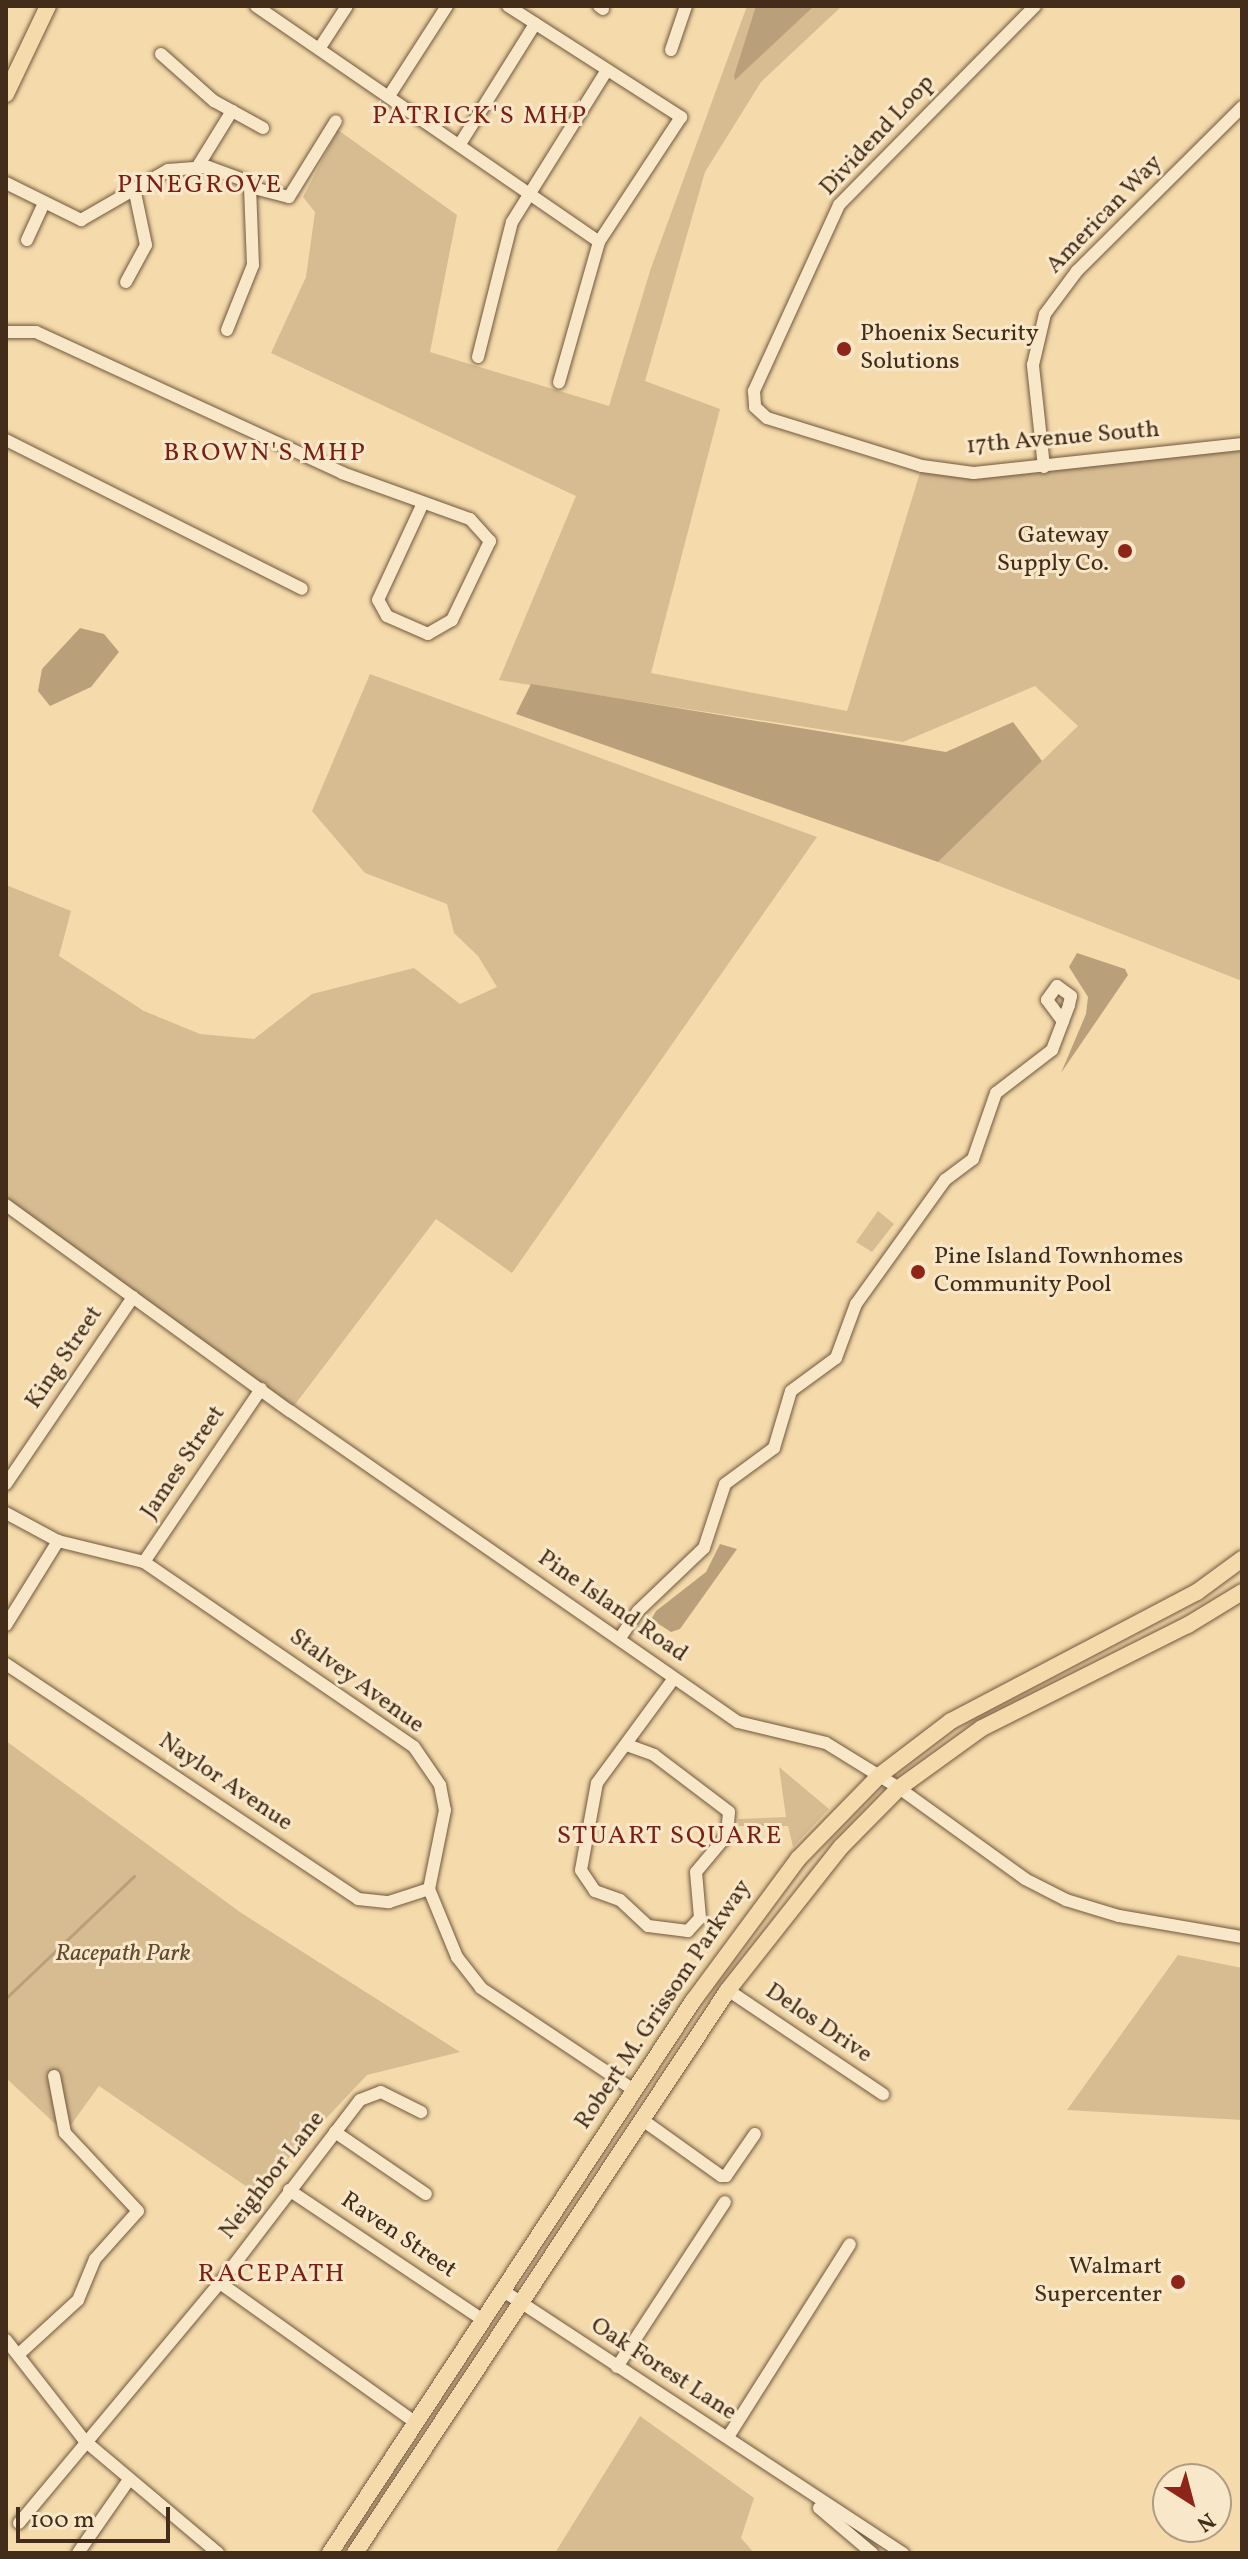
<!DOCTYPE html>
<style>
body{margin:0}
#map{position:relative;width:1248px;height:2559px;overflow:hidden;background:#f5daab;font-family:Vollkorn,serif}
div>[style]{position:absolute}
.green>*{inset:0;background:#d7bc92}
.water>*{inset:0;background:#b99f7a}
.stream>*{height:3px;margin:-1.5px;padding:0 1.5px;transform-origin:1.5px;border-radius:1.5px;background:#b99f7a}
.roads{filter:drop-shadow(0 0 2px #70583e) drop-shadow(0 0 2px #70583e)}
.minor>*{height:12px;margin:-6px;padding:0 6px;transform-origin:6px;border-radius:6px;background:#f8e7c8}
.major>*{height:16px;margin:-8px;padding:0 8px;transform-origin:8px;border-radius:8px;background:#f5daab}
.dots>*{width:22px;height:22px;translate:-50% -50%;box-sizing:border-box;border:4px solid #f8e7c8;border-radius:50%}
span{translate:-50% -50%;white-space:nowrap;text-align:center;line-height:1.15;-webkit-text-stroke:6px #f8e7c8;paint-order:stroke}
.street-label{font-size:24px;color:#442c1a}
.poi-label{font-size:24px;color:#442c1a}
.left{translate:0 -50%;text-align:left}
.right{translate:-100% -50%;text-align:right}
.park-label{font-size:24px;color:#614932;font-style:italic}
.neighbourhood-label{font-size:26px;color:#7a1f14;letter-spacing:2px}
.frame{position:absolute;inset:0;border:8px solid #442c1a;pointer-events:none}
.north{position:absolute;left:1152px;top:2463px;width:80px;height:80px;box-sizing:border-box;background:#f8e7c8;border:2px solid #b09c82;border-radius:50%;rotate:144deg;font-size:22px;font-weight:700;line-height:32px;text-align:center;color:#442c1a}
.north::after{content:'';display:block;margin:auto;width:28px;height:36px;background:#8f2418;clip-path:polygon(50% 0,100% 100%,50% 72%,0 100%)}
.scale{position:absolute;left:16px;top:2507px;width:154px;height:36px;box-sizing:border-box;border:4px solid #442c1a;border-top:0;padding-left:10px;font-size:24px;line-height:28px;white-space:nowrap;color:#442c1a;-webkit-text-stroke:6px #f8e7c8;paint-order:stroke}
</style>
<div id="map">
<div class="green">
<div style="clip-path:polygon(747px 6px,842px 6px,761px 82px,705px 172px,645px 381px,720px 409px,651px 673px,847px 711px,922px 466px,974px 473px,1242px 444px,1242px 981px,938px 862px,1078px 726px,1035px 686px,903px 742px,499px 680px,576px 496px,271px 353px,306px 277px,315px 212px,303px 197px,338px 130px,457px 215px,430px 352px,609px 406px,651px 268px)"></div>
<div style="clip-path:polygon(370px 674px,817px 837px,512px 1273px,436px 1219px,290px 1411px,6px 1205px,6px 885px,71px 911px,59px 956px,144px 1011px,200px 1034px,254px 1039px,312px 994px,414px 968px,460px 1004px,497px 987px,478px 956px,454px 933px,447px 904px,365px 873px,312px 811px)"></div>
<div style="clip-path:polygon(878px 1211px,894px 1224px,872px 1252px,856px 1242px)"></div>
<div style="clip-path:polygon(6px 1741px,240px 1912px,460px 2052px,367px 2075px,256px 2193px,99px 2086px,65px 2133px,6px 2078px)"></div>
<div style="clip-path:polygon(779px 1767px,829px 1809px,793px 1847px,788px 1826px,739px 1826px,738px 1819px,786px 1817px)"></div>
<div style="clip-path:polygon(1178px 1955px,1242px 1968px,1242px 2120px,1067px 2110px)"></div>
<div style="clip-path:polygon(640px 2416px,754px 2498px,741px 2538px,754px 2553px,555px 2553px)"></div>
</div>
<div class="water">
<div style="clip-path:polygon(756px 6px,814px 6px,735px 80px,734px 76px)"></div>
<div style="clip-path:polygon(80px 628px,104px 634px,119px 652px,91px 687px,50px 706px,38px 691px,42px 669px)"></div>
<div style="clip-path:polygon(531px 684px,946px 752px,1013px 722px,1042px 761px,938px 862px,516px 714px)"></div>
<div style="clip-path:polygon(1077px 953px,1125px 969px,1128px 975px,1061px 1073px,1086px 1014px,1088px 997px,1069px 967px)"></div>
<div style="clip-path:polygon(720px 1544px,737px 1549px,680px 1629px,671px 1632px,657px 1623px,652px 1618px,656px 1611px,706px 1572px)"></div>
</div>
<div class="stream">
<div style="left:6px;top:1998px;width:177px;rotate:-43.6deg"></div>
</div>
<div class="roads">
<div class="minor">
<div style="left:256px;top:6px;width:416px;rotate:34.5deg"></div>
<div style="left:508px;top:6px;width:206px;rotate:32.7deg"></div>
<div style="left:681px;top:117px;width:149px;rotate:123.3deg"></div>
<div style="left:599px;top:242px;width:146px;rotate:105.9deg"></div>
<div style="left:599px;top:6px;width:5px;rotate:37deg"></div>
<div style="left:1035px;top:6px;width:279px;rotate:134.6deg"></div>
<div style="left:839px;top:205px;width:205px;rotate:114.6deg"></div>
<div style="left:754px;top:391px;width:16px;rotate:86deg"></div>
<div style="left:755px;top:407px;width:16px;rotate:43deg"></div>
<div style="left:767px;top:418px;width:162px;rotate:17.2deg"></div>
<div style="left:922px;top:466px;width:52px;rotate:7.7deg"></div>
<div style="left:974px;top:473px;width:270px;rotate:-6.2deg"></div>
<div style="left:319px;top:49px;width:51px;rotate:-56.9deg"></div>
<div style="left:671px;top:50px;width:46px;rotate:-71.2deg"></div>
<div style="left:161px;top:54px;width:71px;rotate:41.6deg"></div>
<div style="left:214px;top:101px;width:56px;rotate:28.9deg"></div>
<div style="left:389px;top:96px;width:107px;rotate:-57.2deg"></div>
<div style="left:460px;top:144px;width:142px;rotate:-58deg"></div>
<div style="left:198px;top:166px;width:65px;rotate:-58.3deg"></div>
<div style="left:6px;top:183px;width:84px;rotate:26.3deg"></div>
<div style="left:81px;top:220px;width:100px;rotate:-29.9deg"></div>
<div style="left:168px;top:170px;width:40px;rotate:-4.3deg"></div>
<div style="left:208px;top:167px;width:37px;rotate:20deg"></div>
<div style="left:243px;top:180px;width:10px;rotate:45deg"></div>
<div style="left:250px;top:187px;width:78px;rotate:87.8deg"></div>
<div style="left:253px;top:265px;width:70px;rotate:111.8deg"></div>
<div style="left:250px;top:187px;width:40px;rotate:14.4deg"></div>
<div style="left:289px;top:197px;width:89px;rotate:-58.3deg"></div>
<div style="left:27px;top:240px;width:41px;rotate:-65.3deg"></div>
<div style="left:126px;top:282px;width:42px;rotate:-61.6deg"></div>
<div style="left:146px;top:245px;width:58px;rotate:-101.9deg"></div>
<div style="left:6px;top:332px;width:30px"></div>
<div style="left:36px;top:332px;width:337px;rotate:24.7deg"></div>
<div style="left:342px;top:473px;width:136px;rotate:19.8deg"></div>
<div style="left:470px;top:519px;width:30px;rotate:48deg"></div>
<div style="left:490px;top:541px;width:88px;rotate:115.7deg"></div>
<div style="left:452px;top:620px;width:28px;rotate:150deg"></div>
<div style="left:428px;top:634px;width:45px;rotate:-156.3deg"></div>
<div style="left:387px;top:616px;width:18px;rotate:-119deg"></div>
<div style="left:378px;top:600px;width:105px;rotate:-65.1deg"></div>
<div style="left:478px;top:357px;width:139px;rotate:-75.9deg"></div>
<div style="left:512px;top:222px;width:179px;rotate:-58deg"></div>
<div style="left:6px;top:440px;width:331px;rotate:26.7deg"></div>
<div style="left:1044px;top:467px;width:103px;rotate:-96.2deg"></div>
<div style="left:1033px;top:365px;width:52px;rotate:-76.8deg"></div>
<div style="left:1045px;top:314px;width:54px;rotate:-53.3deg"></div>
<div style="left:1077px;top:271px;width:233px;rotate:-44.8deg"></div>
<div style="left:6px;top:1205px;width:351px;rotate:36deg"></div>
<div style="left:290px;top:1411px;width:545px;rotate:34.77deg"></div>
<div style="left:738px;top:1722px;width:90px;rotate:13.4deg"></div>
<div style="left:826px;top:1743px;width:86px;rotate:31.7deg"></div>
<div style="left:899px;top:1788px;width:155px;rotate:35.8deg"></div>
<div style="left:1025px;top:1879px;width:46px;rotate:27.1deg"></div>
<div style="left:1066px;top:1900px;width:55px;rotate:16.8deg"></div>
<div style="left:1119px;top:1916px;width:125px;rotate:9.7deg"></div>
<div style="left:6px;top:1484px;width:226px;rotate:-55.8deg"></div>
<div style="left:6px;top:1513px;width:59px;rotate:28.3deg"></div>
<div style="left:58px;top:1541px;width:89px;rotate:13.7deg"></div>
<div style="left:144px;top:1562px;width:327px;rotate:34.4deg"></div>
<div style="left:414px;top:1747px;width:46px;rotate:55.6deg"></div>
<div style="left:440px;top:1785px;width:25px;rotate:79deg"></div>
<div style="left:445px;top:1810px;width:81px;rotate:101.4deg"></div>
<div style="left:429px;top:1889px;width:74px;rotate:67.6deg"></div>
<div style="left:457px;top:1957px;width:39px;rotate:52deg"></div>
<div style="left:481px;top:1988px;width:184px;rotate:33.7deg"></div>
<div style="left:144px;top:1562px;width:209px;rotate:-55.9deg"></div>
<div style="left:6px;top:1625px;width:99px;rotate:-58.2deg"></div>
<div style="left:620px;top:1638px;width:32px;rotate:-56deg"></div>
<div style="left:638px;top:1611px;width:91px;rotate:-43.7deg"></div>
<div style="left:704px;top:1548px;width:67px;rotate:-71.8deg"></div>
<div style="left:725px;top:1484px;width:61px;rotate:-36.3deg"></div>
<div style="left:774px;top:1448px;width:59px;rotate:-73.4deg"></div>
<div style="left:791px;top:1391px;width:56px;rotate:-36.3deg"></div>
<div style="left:836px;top:1358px;width:58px;rotate:-69.7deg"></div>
<div style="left:856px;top:1304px;width:153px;rotate:-54.3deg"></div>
<div style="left:945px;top:1180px;width:35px;rotate:-37deg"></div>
<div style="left:973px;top:1159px;width:70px;rotate:-70.8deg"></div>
<div style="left:996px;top:1093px;width:71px;rotate:-37.5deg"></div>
<div style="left:1052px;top:1050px;width:31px;rotate:-69deg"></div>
<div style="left:1063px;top:1021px;width:17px;rotate:-69deg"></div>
<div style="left:1069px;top:1005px;width:9px;rotate:-77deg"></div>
<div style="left:1071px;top:996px;width:17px;rotate:-144deg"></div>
<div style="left:1057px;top:986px;width:17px;rotate:126deg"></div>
<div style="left:1047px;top:1000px;width:26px;rotate:53deg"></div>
<div style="left:6px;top:1664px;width:423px;rotate:33.7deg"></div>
<div style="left:358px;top:1899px;width:31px;rotate:6deg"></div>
<div style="left:389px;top:1902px;width:42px;rotate:-18deg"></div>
<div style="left:627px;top:1745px;width:29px;rotate:20deg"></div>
<div style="left:654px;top:1755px;width:94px;rotate:37.2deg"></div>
<div style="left:729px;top:1812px;width:23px;rotate:95deg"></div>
<div style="left:727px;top:1835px;width:48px;rotate:130deg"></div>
<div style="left:696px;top:1872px;width:46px;rotate:85deg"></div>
<div style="left:700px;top:1918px;width:18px;rotate:133deg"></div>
<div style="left:688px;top:1931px;width:40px;rotate:-172.9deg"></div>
<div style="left:648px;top:1926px;width:38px;rotate:-137deg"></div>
<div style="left:620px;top:1900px;width:27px;rotate:-160deg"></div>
<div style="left:595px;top:1891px;width:25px;rotate:-124deg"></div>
<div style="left:581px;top:1870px;width:88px;rotate:-79.6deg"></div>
<div style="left:597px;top:1783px;width:130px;rotate:-53.7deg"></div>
<div style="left:728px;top:1990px;width:187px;rotate:33.9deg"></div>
<div style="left:644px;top:2121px;width:95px;rotate:35.5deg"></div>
<div style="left:721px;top:2176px;width:5px"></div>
<div style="left:726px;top:2176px;width:51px;rotate:-55.4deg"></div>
<div style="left:335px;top:2132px;width:110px;rotate:34.3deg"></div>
<div style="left:289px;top:2190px;width:234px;rotate:33.8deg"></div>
<div style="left:220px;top:2283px;width:239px;rotate:35.5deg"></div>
<div style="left:502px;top:2290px;width:480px;rotate:33.3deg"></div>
<div style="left:6px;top:2340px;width:128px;rotate:52deg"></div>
<div style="left:85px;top:2441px;width:174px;rotate:40.1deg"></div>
<div style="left:19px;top:2354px;width:80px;rotate:-42.5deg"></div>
<div style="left:78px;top:2300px;width:44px;rotate:-67.5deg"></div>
<div style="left:95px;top:2259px;width:64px;rotate:-48.1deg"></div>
<div style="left:138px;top:2211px;width:107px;rotate:-133.1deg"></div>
<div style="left:65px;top:2133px;width:58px;rotate:-100.9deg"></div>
<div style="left:617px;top:2367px;width:197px;rotate:-56.8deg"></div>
<div style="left:728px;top:2437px;width:228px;rotate:-57.7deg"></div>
<div style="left:819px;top:2508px;width:70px;rotate:40.3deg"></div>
<div style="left:19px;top:2523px;width:313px;rotate:-50.1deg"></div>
<div style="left:220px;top:2283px;width:230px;rotate:-52.6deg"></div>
<div style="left:360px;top:2100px;width:22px;rotate:-21deg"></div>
<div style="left:381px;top:2092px;width:45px;rotate:26.6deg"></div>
<div style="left:78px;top:2553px;width:88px;rotate:-55.2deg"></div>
</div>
<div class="major">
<div style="left:6px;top:94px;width:98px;rotate:-64.5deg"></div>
<div style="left:330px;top:2553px;width:661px;rotate:-56.67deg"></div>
<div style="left:693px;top:2001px;width:177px;rotate:-53.5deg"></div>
<div style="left:798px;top:1859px;width:117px;rotate:-45.7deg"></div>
<div style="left:880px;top:1775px;width:89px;rotate:-37.3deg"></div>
<div style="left:951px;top:1721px;width:278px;rotate:-27.7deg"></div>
<div style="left:1197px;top:1592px;width:56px;rotate:-36.3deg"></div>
<div style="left:355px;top:2553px;width:675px;rotate:-56.47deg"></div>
<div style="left:728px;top:1990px;width:182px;rotate:-51.7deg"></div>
<div style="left:841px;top:1847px;width:83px;rotate:-45.5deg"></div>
<div style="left:899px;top:1788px;width:102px;rotate:-35.9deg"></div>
<div style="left:982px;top:1728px;width:230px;rotate:-26.6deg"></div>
<div style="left:1188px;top:1625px;width:63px;rotate:-31.4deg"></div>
</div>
</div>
<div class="dots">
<div style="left:844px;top:349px;background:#8f2418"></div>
<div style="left:1125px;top:551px;background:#8f2418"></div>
<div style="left:918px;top:1272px;background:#8f2418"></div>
<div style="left:1178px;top:2282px;background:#8f2418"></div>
</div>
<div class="street-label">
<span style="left:878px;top:136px;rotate:-47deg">Dividend Loop</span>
<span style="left:1105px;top:215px;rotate:-46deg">American Way</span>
<span style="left:1063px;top:439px;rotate:-5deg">17th Avenue South</span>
<span style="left:65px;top:1358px;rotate:-56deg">King Street</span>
<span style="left:184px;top:1463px;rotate:-56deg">James Street</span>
<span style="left:612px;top:1607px;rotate:35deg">Pine Island Road</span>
<span style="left:356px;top:1682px;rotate:36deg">Stalvey Avenue</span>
<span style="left:225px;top:1783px;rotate:34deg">Naylor Avenue</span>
<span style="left:664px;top:2005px;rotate:-56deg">Robert M. Grissom Parkway</span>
<span style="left:818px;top:2024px;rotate:34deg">Delos Drive</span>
<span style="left:273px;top:2176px;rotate:-52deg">Neighbor Lane</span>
<span style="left:398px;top:2236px;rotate:34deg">Raven Street</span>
<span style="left:663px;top:2370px;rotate:33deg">Oak Forest Lane</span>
</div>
<div class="poi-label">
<span class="left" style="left:860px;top:349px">Phoenix Security<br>Solutions</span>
<span class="right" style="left:1109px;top:551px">Gateway<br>Supply Co.</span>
<span class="left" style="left:934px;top:1272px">Pine Island Townhomes<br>Community Pool</span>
<span class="right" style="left:1162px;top:2282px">Walmart<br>Supercenter</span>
</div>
<div class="park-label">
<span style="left:123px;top:1955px">Racepath Park</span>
</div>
<div class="neighbourhood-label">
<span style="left:480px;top:117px">PATRICK'S MHP</span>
<span style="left:200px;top:186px">PINEGROVE</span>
<span style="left:265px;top:454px">BROWN'S MHP</span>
<span style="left:670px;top:1837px">STUART SQUARE</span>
<span style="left:272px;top:2275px">RACEPATH</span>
</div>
<div class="frame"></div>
<div class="north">N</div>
<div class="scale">100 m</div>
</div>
